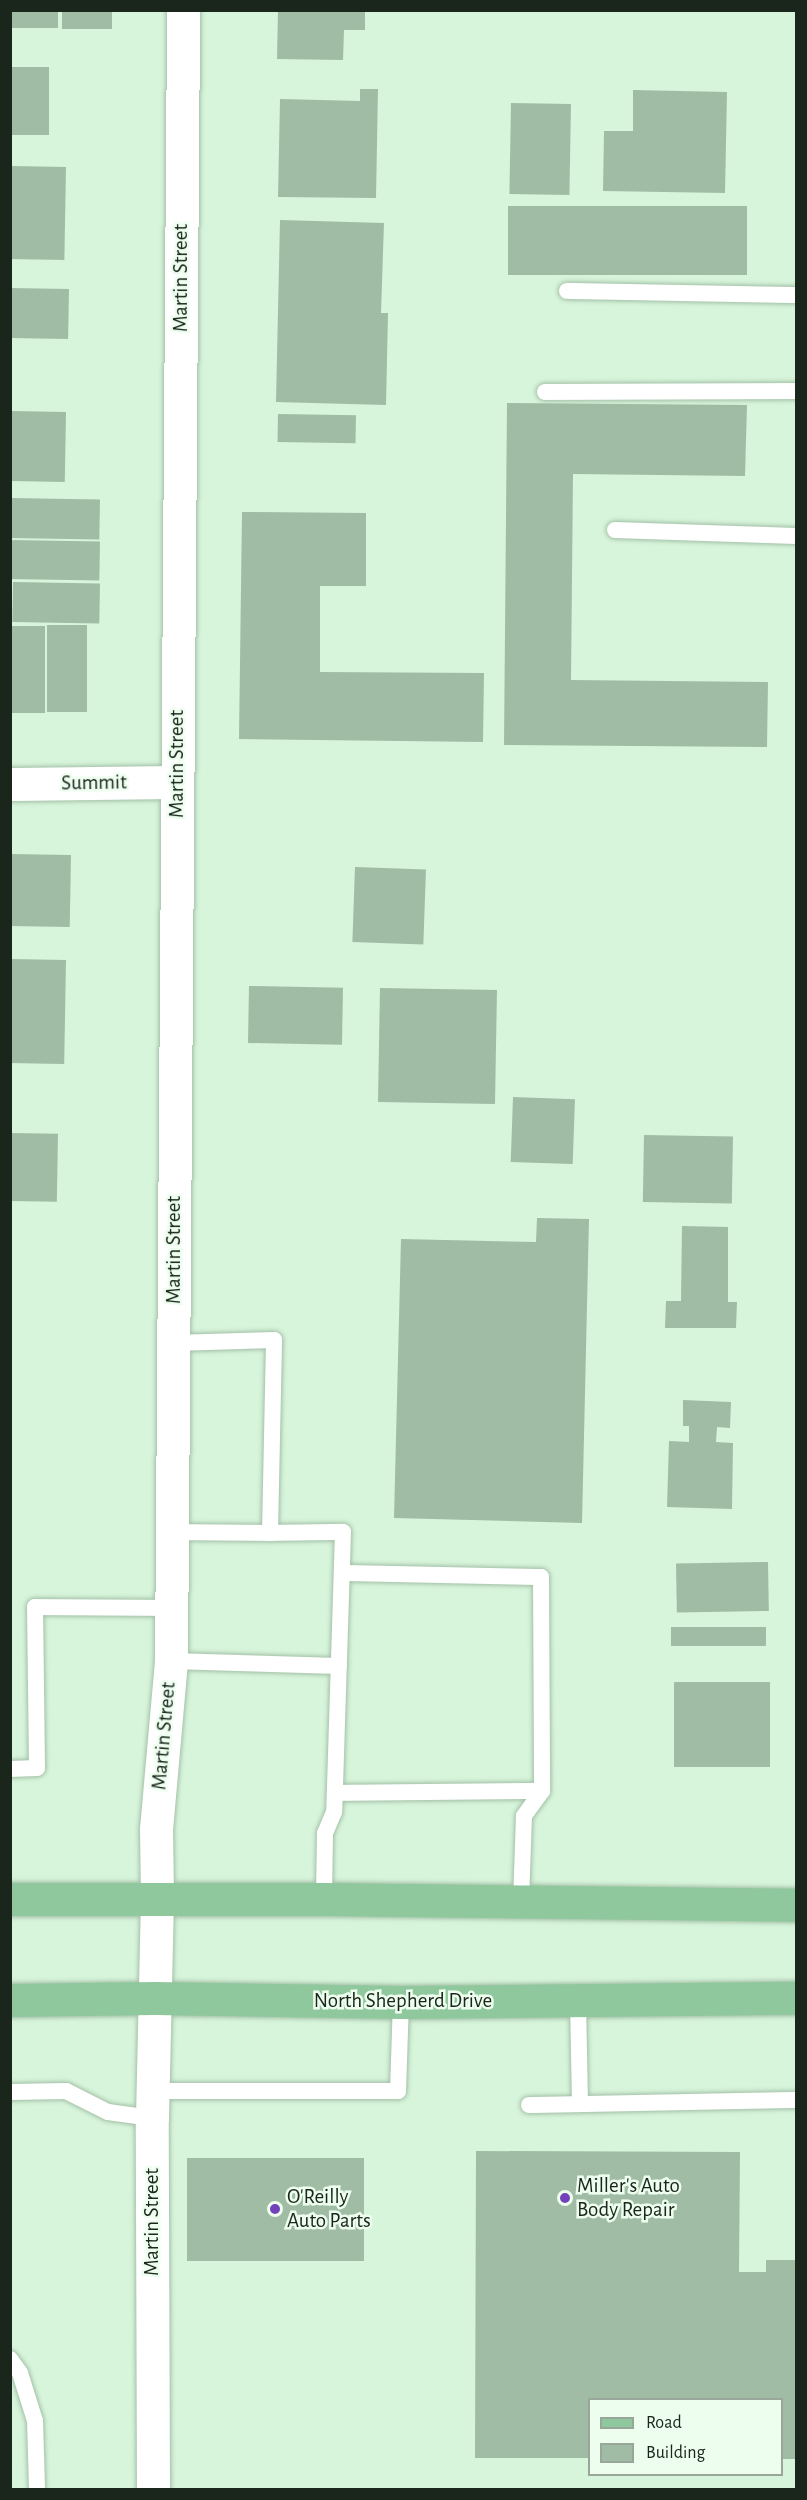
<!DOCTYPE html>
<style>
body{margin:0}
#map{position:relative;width:807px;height:2500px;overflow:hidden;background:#d7f5db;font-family:"Alegreya Sans",sans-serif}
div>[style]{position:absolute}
.building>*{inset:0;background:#a0bca4;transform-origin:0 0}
.roads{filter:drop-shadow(0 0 2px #a4c1a8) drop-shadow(0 0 2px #a4c1a8)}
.lane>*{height:16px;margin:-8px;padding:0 8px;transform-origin:8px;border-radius:8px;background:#fff}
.street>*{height:33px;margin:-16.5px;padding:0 16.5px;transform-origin:16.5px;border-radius:16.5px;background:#fff}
.primary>*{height:33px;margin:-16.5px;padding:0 16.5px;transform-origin:16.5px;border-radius:16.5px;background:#90c89d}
.dots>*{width:16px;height:16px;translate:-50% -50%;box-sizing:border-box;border:3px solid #edfeef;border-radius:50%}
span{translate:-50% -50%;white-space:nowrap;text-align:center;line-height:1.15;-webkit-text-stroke:5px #edfeef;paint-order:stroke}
.street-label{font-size:21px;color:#1a251b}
.poi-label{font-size:21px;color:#1a251b}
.left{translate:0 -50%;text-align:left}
.frame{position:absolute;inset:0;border:12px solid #1a251b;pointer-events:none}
.legend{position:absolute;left:588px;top:2398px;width:195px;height:78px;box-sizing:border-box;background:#edfeef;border:2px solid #99a79a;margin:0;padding:8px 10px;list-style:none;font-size:18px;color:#1a251b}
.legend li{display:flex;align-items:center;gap:12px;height:30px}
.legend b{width:30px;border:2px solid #99a79a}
</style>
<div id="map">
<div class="building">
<div style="left:10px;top:10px;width:48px;height:18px"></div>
<div style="left:62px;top:10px;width:50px;height:19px"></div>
<div style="clip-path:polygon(278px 10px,365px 10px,365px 30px,344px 30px,343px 60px,277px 59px)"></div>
<div style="left:10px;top:67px;width:39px;height:68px"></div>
<div style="clip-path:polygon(360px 89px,378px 89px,376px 198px,278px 197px,280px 99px,360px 101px)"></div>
<div style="clip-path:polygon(633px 90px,727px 92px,725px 193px,603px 191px,604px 131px,633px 131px)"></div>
<div style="left:511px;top:103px;width:60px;height:91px;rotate:1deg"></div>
<div style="left:10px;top:166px;width:56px;height:93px;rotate:1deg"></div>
<div style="left:508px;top:206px;width:239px;height:69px"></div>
<div style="clip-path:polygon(280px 220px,384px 223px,381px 313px,388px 313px,386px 405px,276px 402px)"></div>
<div style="left:10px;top:288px;width:59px;height:50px;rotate:1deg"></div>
<div style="clip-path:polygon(507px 403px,747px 405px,745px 476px,573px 474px,571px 680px,768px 682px,767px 747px,504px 745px)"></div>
<div style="left:10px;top:411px;width:56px;height:70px;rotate:1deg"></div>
<div style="left:278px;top:414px;width:78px;height:28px;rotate:1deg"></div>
<div style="left:10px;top:498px;width:90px;height:40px;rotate:1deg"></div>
<div style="clip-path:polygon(242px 512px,366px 513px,366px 586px,320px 586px,320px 672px,484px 673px,483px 742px,239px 739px)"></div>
<div style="left:10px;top:540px;width:90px;height:39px;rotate:1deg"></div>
<div style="left:13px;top:582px;width:87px;height:40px;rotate:1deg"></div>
<div style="left:47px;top:625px;width:40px;height:87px"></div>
<div style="left:10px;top:626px;width:35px;height:87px"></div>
<div style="left:10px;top:854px;width:61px;height:72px;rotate:1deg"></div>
<div style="left:355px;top:867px;width:71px;height:75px;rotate:2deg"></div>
<div style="left:10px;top:959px;width:56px;height:104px;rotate:1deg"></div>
<div style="left:249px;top:986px;width:94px;height:57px;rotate:1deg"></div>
<div style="left:380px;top:988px;width:117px;height:114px;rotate:1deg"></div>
<div style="left:513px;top:1097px;width:62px;height:65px;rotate:2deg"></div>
<div style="left:10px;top:1133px;width:48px;height:68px;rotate:1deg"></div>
<div style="left:644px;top:1135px;width:89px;height:67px;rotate:1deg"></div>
<div style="clip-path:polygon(537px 1218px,589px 1219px,582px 1523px,394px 1518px,401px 1239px,536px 1242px)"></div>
<div style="clip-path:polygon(682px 1226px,728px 1227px,728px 1302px,737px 1302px,736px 1328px,665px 1328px,666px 1301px,681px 1301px)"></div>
<div style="clip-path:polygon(683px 1400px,731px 1402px,730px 1428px,717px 1427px,716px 1442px,733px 1443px,732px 1509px,667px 1507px,669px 1441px,689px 1442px,689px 1426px,683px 1426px)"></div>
<div style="left:768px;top:1562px;width:49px;height:92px;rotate:89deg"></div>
<div style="left:671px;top:1627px;width:95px;height:19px"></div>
<div style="left:674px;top:1682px;width:96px;height:85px"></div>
<div style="clip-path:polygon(476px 2151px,740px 2152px,739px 2272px,766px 2272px,766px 2260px,796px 2260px,796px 2459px,782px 2459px,782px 2400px,590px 2400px,590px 2458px,475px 2458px)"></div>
<div style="left:187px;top:2158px;width:177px;height:103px"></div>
</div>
<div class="roads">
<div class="lane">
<div style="left:567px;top:291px;width:229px;rotate:1deg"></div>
<div style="left:545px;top:392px;width:251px;rotate:-0.2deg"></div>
<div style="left:615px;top:530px;width:181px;rotate:1.9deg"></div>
<div style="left:172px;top:1532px;width:98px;rotate:0.6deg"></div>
<div style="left:270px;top:1533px;width:193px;rotate:-88.8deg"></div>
<div style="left:274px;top:1340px;width:101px;rotate:178.3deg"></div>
<div style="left:270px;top:1533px;width:73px;rotate:-0.8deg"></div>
<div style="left:343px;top:1532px;width:280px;rotate:91.8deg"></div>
<div style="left:334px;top:1812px;width:23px;rotate:113deg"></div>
<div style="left:325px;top:1833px;width:66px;rotate:90.9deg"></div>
<div style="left:342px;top:1573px;width:199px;rotate:1.2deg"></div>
<div style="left:541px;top:1577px;width:214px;rotate:89.7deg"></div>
<div style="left:542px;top:1791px;width:31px;rotate:126deg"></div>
<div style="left:524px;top:1816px;width:85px;rotate:92deg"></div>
<div style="left:171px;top:1661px;width:168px;rotate:1.7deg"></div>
<div style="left:10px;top:1769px;width:27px;rotate:-2deg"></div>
<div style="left:37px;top:1768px;width:161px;rotate:-90.7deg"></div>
<div style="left:35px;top:1607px;width:136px;rotate:0.4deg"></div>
<div style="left:335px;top:1793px;width:207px;rotate:-0.6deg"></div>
<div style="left:578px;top:2000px;width:104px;rotate:88.9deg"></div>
<div style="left:152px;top:2091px;width:246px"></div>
<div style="left:398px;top:2091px;width:89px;rotate:-88.1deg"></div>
<div style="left:10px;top:2092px;width:56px;rotate:-1deg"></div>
<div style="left:66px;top:2091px;width:47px;rotate:26.6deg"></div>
<div style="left:108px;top:2112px;width:44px;rotate:7.8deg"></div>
<div style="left:529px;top:2105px;width:267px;rotate:-1.1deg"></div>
<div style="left:10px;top:2359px;width:17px;rotate:54deg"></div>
<div style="left:20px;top:2373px;width:50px;rotate:72.6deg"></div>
<div style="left:35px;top:2421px;width:69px;rotate:88.3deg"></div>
</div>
<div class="street">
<div style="left:10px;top:784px;width:167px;rotate:-0.7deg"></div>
<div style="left:153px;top:2490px;width:372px;rotate:-90.2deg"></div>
<div style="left:152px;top:2118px;width:220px;rotate:-88.7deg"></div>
<div style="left:157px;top:1898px;width:69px;rotate:-90.8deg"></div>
<div style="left:156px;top:1829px;width:169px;rotate:-84.9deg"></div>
<div style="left:171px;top:1661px;width:1651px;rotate:-89.58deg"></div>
</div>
<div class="primary">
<div style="left:10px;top:1899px;width:314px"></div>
<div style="left:324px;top:1899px;width:472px;rotate:0.7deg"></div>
<div style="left:10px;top:2000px;width:144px;rotate:-0.8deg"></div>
<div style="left:154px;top:1998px;width:247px;rotate:0.9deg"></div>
<div style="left:401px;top:2002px;width:395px;rotate:-0.6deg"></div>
</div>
</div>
<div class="dots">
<div style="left:565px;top:2198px;background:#7342ba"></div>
<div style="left:275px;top:2209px;background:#7342ba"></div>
</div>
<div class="street-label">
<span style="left:181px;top:278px;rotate:-90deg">Martin Street</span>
<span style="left:177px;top:764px;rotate:-90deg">Martin Street</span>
<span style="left:94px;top:783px;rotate:-1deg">Summit</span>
<span style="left:174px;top:1250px;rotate:-90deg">Martin Street</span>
<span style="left:164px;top:1736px;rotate:-85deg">Martin Street</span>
<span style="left:403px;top:2001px">North Shepherd Drive</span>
<span style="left:152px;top:2222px;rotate:-90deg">Martin Street</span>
</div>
<div class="poi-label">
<span class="left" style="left:577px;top:2198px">Miller's Auto<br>Body Repair</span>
<span class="left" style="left:287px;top:2209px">O'Reilly<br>Auto Parts</span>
</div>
<div class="frame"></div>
<ul class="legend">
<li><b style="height:8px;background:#90c89d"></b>Road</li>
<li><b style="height:16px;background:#a0bca4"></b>Building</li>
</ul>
</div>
